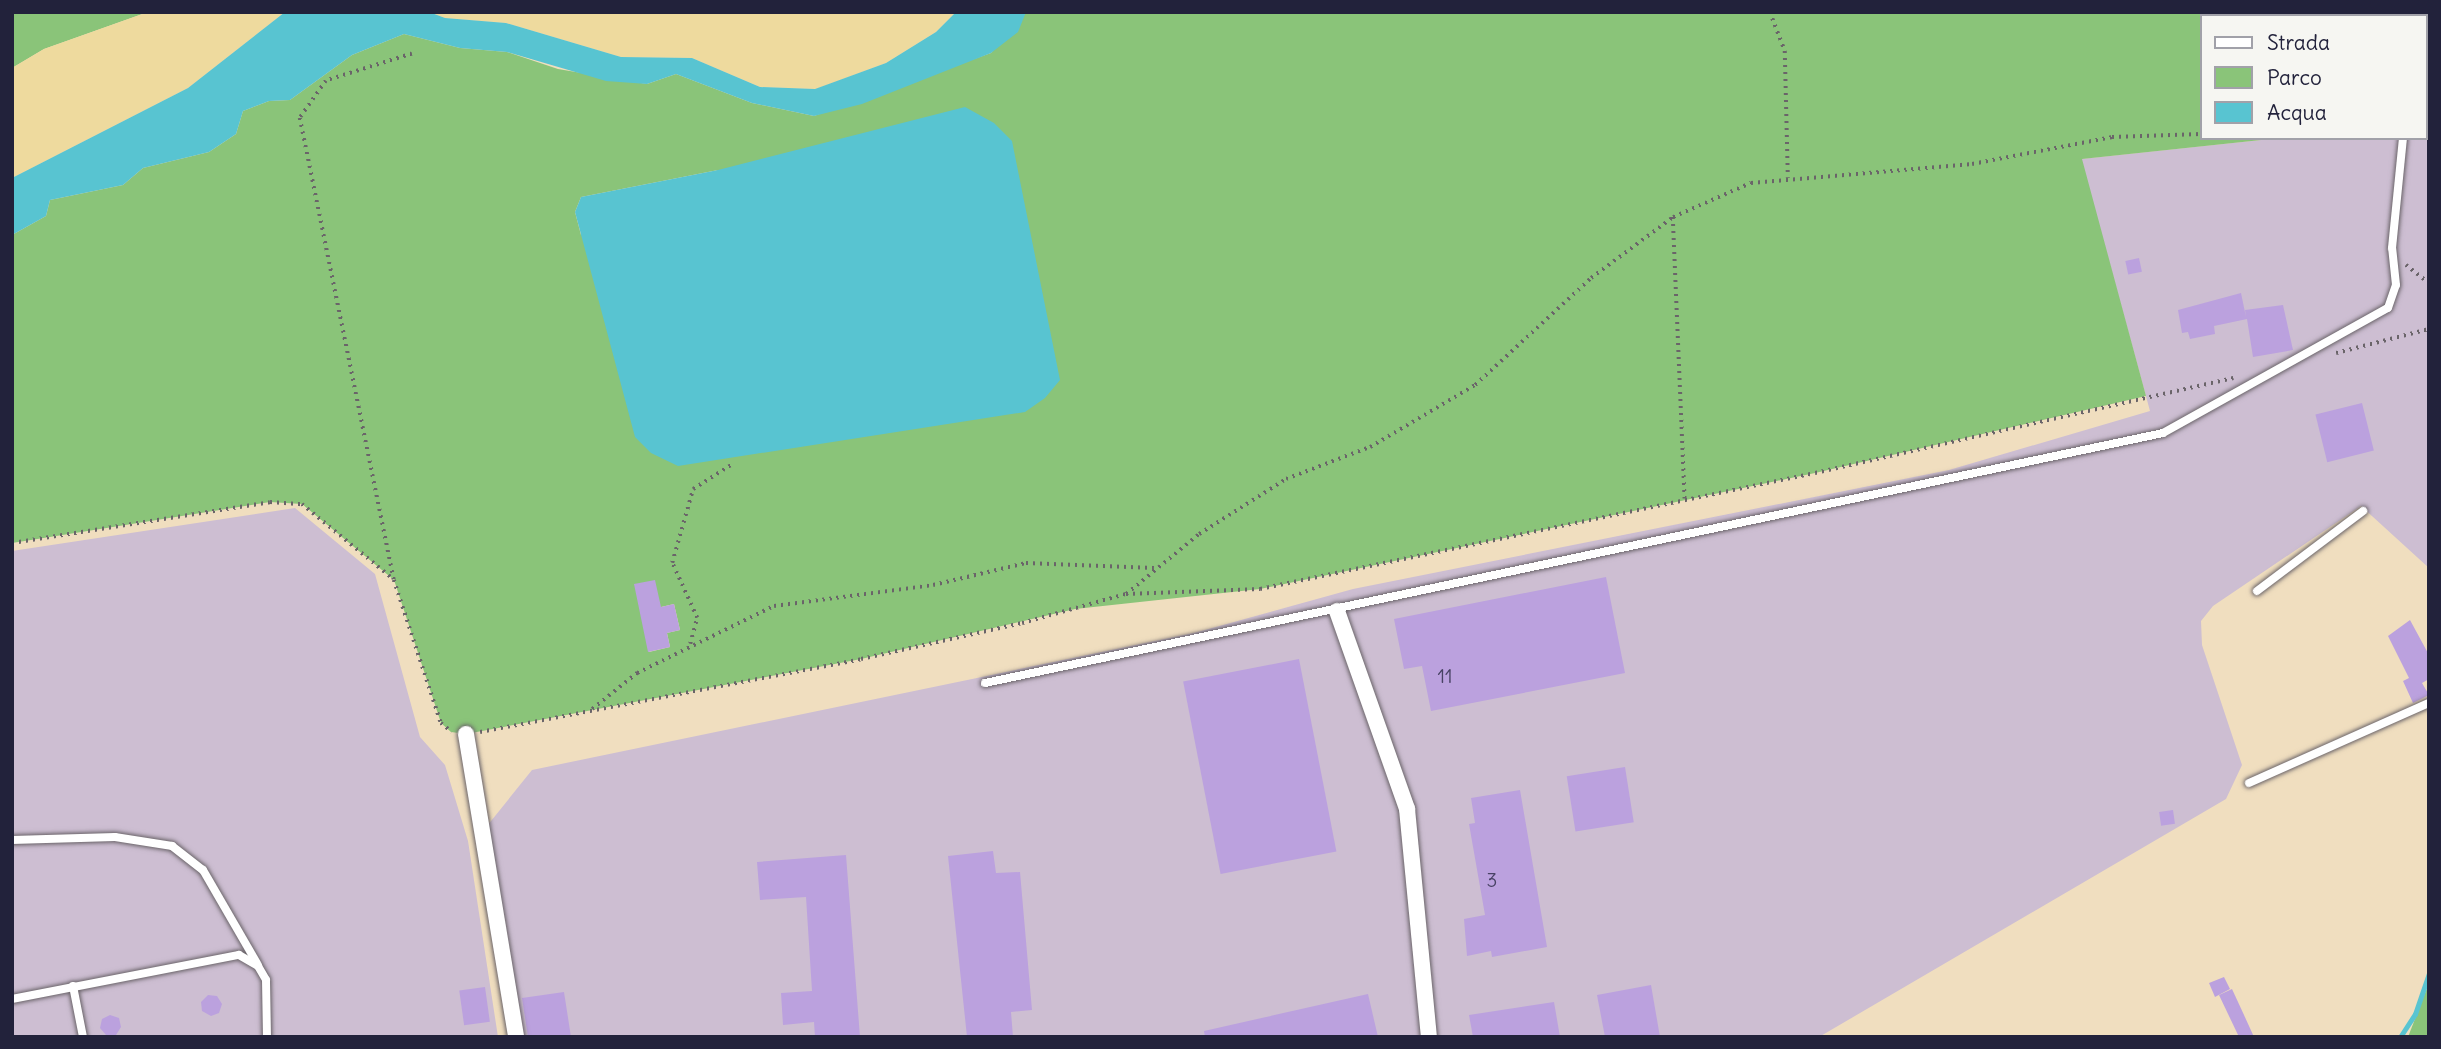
<!DOCTYPE html>
<style>
body{margin:0}
#map{position:relative;width:2441px;height:1049px;overflow:hidden;background:#f0debf;font-family:Delius,sans-serif}
div>[style]{position:absolute}
.industrial>*{inset:0;background:#cdbed2}
.green>*{inset:0;background:#8ac479}
.sand>*{inset:0;background:#eeda9e}
.water>*{inset:0;background:#58c4d1}
.stream>*{height:5px;margin:-2.5px;padding:0 2.5px;transform-origin:2.5px;border-radius:2.5px;background:#58c4d1}
.building>*{inset:0;background:#bba1de;transform-origin:0 0}
.path>*{height:3.5px;margin-top:-1.75px;transform-origin:0;background:repeating-linear-gradient(90deg,#6a6469 0 2px,transparent 0 7px)}
.roads{filter:drop-shadow(0 0 2px #6a6469) drop-shadow(0 0 2px #6a6469)}
.lane>*{height:8px;margin:-4px;padding:0 4px;transform-origin:4px;border-radius:4px;background:#fff}
.street>*{height:16px;margin:-8px;padding:0 8px;transform-origin:8px;border-radius:8px;background:#fff}
span{translate:-50% -50%;white-space:nowrap;text-align:center;line-height:1.15;-webkit-text-stroke:6px #f6f6f2;paint-order:stroke}
.number-label{font-size:19px;color:#484264}
.number-label span{-webkit-text-stroke-width:0}
.frame{position:absolute;inset:0;border:14px solid #22223b;pointer-events:none}
.legend{position:absolute;left:2200px;top:14px;width:228px;height:126px;box-sizing:border-box;background:#f6f6f2;border:2px solid #a1a1a9;margin:0;padding:9px 12px;list-style:none;font-size:21px;color:#22223b}
.legend li{display:flex;align-items:center;gap:14px;height:35px}
.legend b{width:35px;border:2px solid #a1a1a9}
</style>
<div id="map">
<div class="industrial">
<div style="clip-path:polygon(2425px 123px,2429px 123px,2429px 568px,2361px 506px,2213px 606px,2201px 621px,2202px 645px,2242px 765px,2226px 799px,1819px 1037px,520px 1037px,487px 826px,532px 770px,1194px 633px,1353px 589px,1949px 470px,2150px 411px,2081px 159px,2280px 138px,2425px 138px)"></div>
<div style="clip-path:polygon(295px 508px,375px 574px,420px 737px,445px 765px,468px 841px,498px 1037px,12px 1037px,12px 551px)"></div>
</div>
<div class="green">
<div style="clip-path:polygon(12px 12px,148px 12px,44px 49px,12px 68px)"></div>
<div style="clip-path:polygon(evenodd,1026px 12px,2429px 12px,2429px 123px,2425px 123px,2425px 16px,2201px 16px,2201px 138px,2280px 138px,2082px 159px,2146px 396px,1815px 473px,1260px 589px,1075px 609px,861px 659px,466px 734px,451px 732px,441px 723px,394px 580px,302px 504px,270px 502px,12px 543px,12px 235px,46px 216px,50px 200px,123px 185px,143px 168px,209px 152px,236px 134px,243px 111px,269px 101px,290px 100px,352px 55px,404px 34px,460px 48px,507px 52px,558px 69px,647px 84px,676px 74px,752px 103px,814px 116px,991px 53px,1026px 12px,718px 170px,581px 235px,575px 212px,581px 197px,718px 170px,1026px 12px,674px 604px,680px 630px,667px 633px,670px 647px,649px 652px,661px 607px,674px 604px)"></div>
<div style="clip-path:polygon(2429px 983px,2429px 1037px,2408px 1037px)"></div>
</div>
<div class="sand">
<div style="clip-path:polygon(148px 12px,285px 12px,188px 88px,12px 178px,12px 68px,44px 49px)"></div>
<div style="clip-path:polygon(429px 12px,956px 12px,936px 32px,886px 63px,816px 89px,760px 87px,692px 58px,621px 57px,506px 23px,445px 18px)"></div>
</div>
<div class="water">
<div style="clip-path:polygon(285px 12px,429px 12px,445px 18px,506px 23px,621px 57px,692px 58px,760px 87px,815px 89px,886px 63px,936px 32px,956px 12px,1026px 12px,1018px 32px,991px 53px,862px 104px,814px 116px,752px 103px,676px 74px,647px 84px,606px 81px,507px 52px,460px 48px,404px 34px,352px 55px,290px 100px,269px 101px,243px 111px,236px 134px,209px 152px,143px 168px,123px 185px,50px 200px,46px 216px,12px 235px,12px 178px,188px 88px)"></div>
<div style="clip-path:polygon(965px 107px,994px 123px,1012px 141px,1060px 380px,1045px 398px,1025px 412px,678px 466px,651px 453px,635px 437px,575px 212px,581px 197px,718px 170px)"></div>
</div>
<div class="stream">
<div style="left:2400px;top:1037px;width:27px;rotate:-57deg"></div>
<div style="left:2415px;top:1014px;width:43px;rotate:-71.1deg"></div>
</div>
<div class="building">
<div style="left:2139px;top:258px;width:14px;height:14px;rotate:78deg"></div>
<div style="clip-path:polygon(2241px 293px,2246px 317px,2245px 310px,2283px 305px,2293px 350px,2253px 357px,2247px 319px,2214px 326px,2215px 334px,2190px 339px,2188px 332px,2182px 333px,2178px 310px)"></div>
<div style="left:2362px;top:403px;width:49px;height:48px;rotate:76deg"></div>
<div style="clip-path:polygon(1606px 577px,1625px 673px,1431px 711px,1422px 666px,1404px 669px,1394px 619px)"></div>
<div style="clip-path:polygon(655px 580px,661px 607px,674px 604px,680px 630px,667px 633px,670px 647px,648px 652px,634px 584px)"></div>
<div style="clip-path:polygon(2410px 620px,2429px 655px,2429px 679px,2422px 683px,2429px 695px,2413px 703px,2403px 681px,2409px 678px,2388px 636px)"></div>
<div style="left:1299px;top:659px;width:196px;height:118px;rotate:79deg"></div>
<div style="left:1625px;top:767px;width:56px;height:59px;rotate:81deg"></div>
<div style="clip-path:polygon(1520px 790px,1547px 947px,1492px 957px,1491px 951px,1467px 956px,1464px 919px,1485px 915px,1469px 824px,1475px 823px,1471px 798px)"></div>
<div style="left:2173px;top:810px;width:14px;height:14px;rotate:82deg"></div>
<div style="clip-path:polygon(993px 851px,996px 873px,1020px 872px,1032px 1010px,1011px 1012px,1013px 1037px,967px 1037px,948px 856px)"></div>
<div style="clip-path:polygon(846px 855px,860px 1037px,815px 1037px,814px 1022px,783px 1025px,781px 993px,812px 991px,806px 897px,760px 900px,757px 862px)"></div>
<div style="clip-path:polygon(2224px 977px,2230px 989px,2215px 997px,2209px 983px)"></div>
<div style="clip-path:polygon(1651px 985px,1660px 1037px,1605px 1037px,1597px 995px)"></div>
<div style="left:485px;top:987px;width:35px;height:26px;rotate:82deg"></div>
<div style="clip-path:polygon(2232px 989px,2244px 1015px,2254px 1037px,2239px 1037px,2219px 995px)"></div>
<div style="clip-path:polygon(564px 992px,571px 1037px,528px 1037px,522px 998px)"></div>
<div style="clip-path:polygon(1368px 994px,1378px 1037px,1205px 1037px,1204px 1031px)"></div>
<div style="clip-path:polygon(208px 995px,217px 996px,222px 1004px,219px 1013px,211px 1016px,202px 1011px,201px 1002px)"></div>
<div style="clip-path:polygon(1554px 1002px,1560px 1037px,1473px 1037px,1469px 1015px)"></div>
<div style="clip-path:polygon(110px 1015px,119px 1018px,121px 1027px,116px 1035px,106px 1035px,100px 1028px,102px 1019px)"></div>
</div>
<div class="path">
<div style="left:1770px;top:12px;width:42px;rotate:69deg"></div>
<div style="left:1785px;top:51px;width:127px;rotate:88.6deg"></div>
<div style="left:412px;top:54px;width:90px;rotate:162.6deg"></div>
<div style="left:326px;top:81px;width:45px;rotate:125.1deg"></div>
<div style="left:300px;top:118px;width:471px;rotate:78.5deg"></div>
<div style="left:394px;top:580px;width:151px;rotate:71.8deg"></div>
<div style="left:441px;top:723px;width:14px;rotate:39deg"></div>
<div style="left:2425px;top:105px;width:4px;rotate:-14deg"></div>
<div style="left:1673px;top:217px;width:282px;rotate:87.6deg"></div>
<div style="left:2406px;top:265px;width:29px;rotate:38deg"></div>
<div style="left:2336px;top:353px;width:96px;rotate:-14.5deg"></div>
<div style="left:12px;top:543px;width:261px;rotate:-9deg"></div>
<div style="left:270px;top:502px;width:32px;rotate:4deg"></div>
<div style="left:302px;top:504px;width:117px;rotate:39.4deg"></div>
<div style="left:1126px;top:594px;width:94px;rotate:-39.4deg"></div>
<div style="left:1199px;top:534px;width:103px;rotate:-32.3deg"></div>
<div style="left:1286px;top:479px;width:90px;rotate:-20.9deg"></div>
<div style="left:1370px;top:447px;width:122px;rotate:-30.6deg"></div>
<div style="left:1475px;top:385px;width:158px;rotate:-42.7deg"></div>
<div style="left:1591px;top:278px;width:102px;rotate:-36.6deg"></div>
<div style="left:1673px;top:217px;width:85px;rotate:-23.6deg"></div>
<div style="left:1751px;top:183px;width:222px;rotate:-4.9deg"></div>
<div style="left:1972px;top:164px;width:143px;rotate:-10.9deg"></div>
<div style="left:2112px;top:137px;width:89px;rotate:-1.9deg"></div>
<div style="left:690px;top:644px;width:27px;rotate:-75deg"></div>
<div style="left:697px;top:618px;width:60px;rotate:-114.4deg"></div>
<div style="left:672px;top:563px;width:77px;rotate:-74.2deg"></div>
<div style="left:693px;top:489px;width:45px;rotate:-32.3deg"></div>
<div style="left:592px;top:709px;width:58px;rotate:-38.7deg"></div>
<div style="left:637px;top:673px;width:153px;rotate:-26.1deg"></div>
<div style="left:774px;top:606px;width:160px;rotate:-7.5deg"></div>
<div style="left:933px;top:585px;width:96px;rotate:-13.3deg"></div>
<div style="left:1026px;top:563px;width:128px;rotate:2.2deg"></div>
<div style="left:480px;top:732px;width:388px;rotate:-10.8deg"></div>
<div style="left:861px;top:659px;width:165px;rotate:-12.6deg"></div>
<div style="left:1022px;top:623px;width:108px;rotate:-15.6deg"></div>
<div style="left:1126px;top:594px;width:134px;rotate:-2.1deg"></div>
<div style="left:1260px;top:589px;width:567px;rotate:-11.81deg"></div>
<div style="left:1815px;top:473px;width:429px;rotate:-12.8deg"></div>
</div>
<div class="roads">
<div class="lane">
<div style="left:2257px;top:591px;width:133px;rotate:-37deg"></div>
<div style="left:985px;top:683px;width:1204px;rotate:-11.98deg"></div>
<div style="left:2163px;top:433px;width:257px;rotate:-29.1deg"></div>
<div style="left:2388px;top:308px;width:24px;rotate:-71deg"></div>
<div style="left:2396px;top:285px;width:37px;rotate:-96deg"></div>
<div style="left:2392px;top:248px;width:111px;rotate:-84.3deg"></div>
<div style="left:2249px;top:783px;width:197px;rotate:-24deg"></div>
<div style="left:12px;top:840px;width:103px;rotate:-1.7deg"></div>
<div style="left:115px;top:837px;width:58px;rotate:9deg"></div>
<div style="left:172px;top:846px;width:39px;rotate:38deg"></div>
<div style="left:203px;top:870px;width:108px;rotate:59.9deg"></div>
<div style="left:73px;top:986px;width:52px;rotate:78.9deg"></div>
<div style="left:12px;top:999px;width:231px;rotate:-11deg"></div>
<div style="left:239px;top:955px;width:22px;rotate:30deg"></div>
<div style="left:258px;top:966px;width:16px;rotate:60deg"></div>
<div style="left:266px;top:980px;width:57px;rotate:89deg"></div>
</div>
<div class="street">
<div style="left:1337px;top:611px;width:210px;rotate:70.5deg"></div>
<div style="left:1407px;top:809px;width:229px;rotate:84.5deg"></div>
<div style="left:466px;top:734px;width:307px;rotate:80.6deg"></div>
</div>
</div>
<div class="number-label">
<span style="left:1445px;top:677px">11</span>
<span style="left:1492px;top:881px">3</span>
</div>
<div class="frame"></div>
<ul class="legend">
<li><b style="height:9px;background:#fff"></b>Strada</li>
<li><b style="height:19px;background:#8ac479"></b>Parco</li>
<li><b style="height:19px;background:#58c4d1"></b>Acqua</li>
</ul>
</div>
